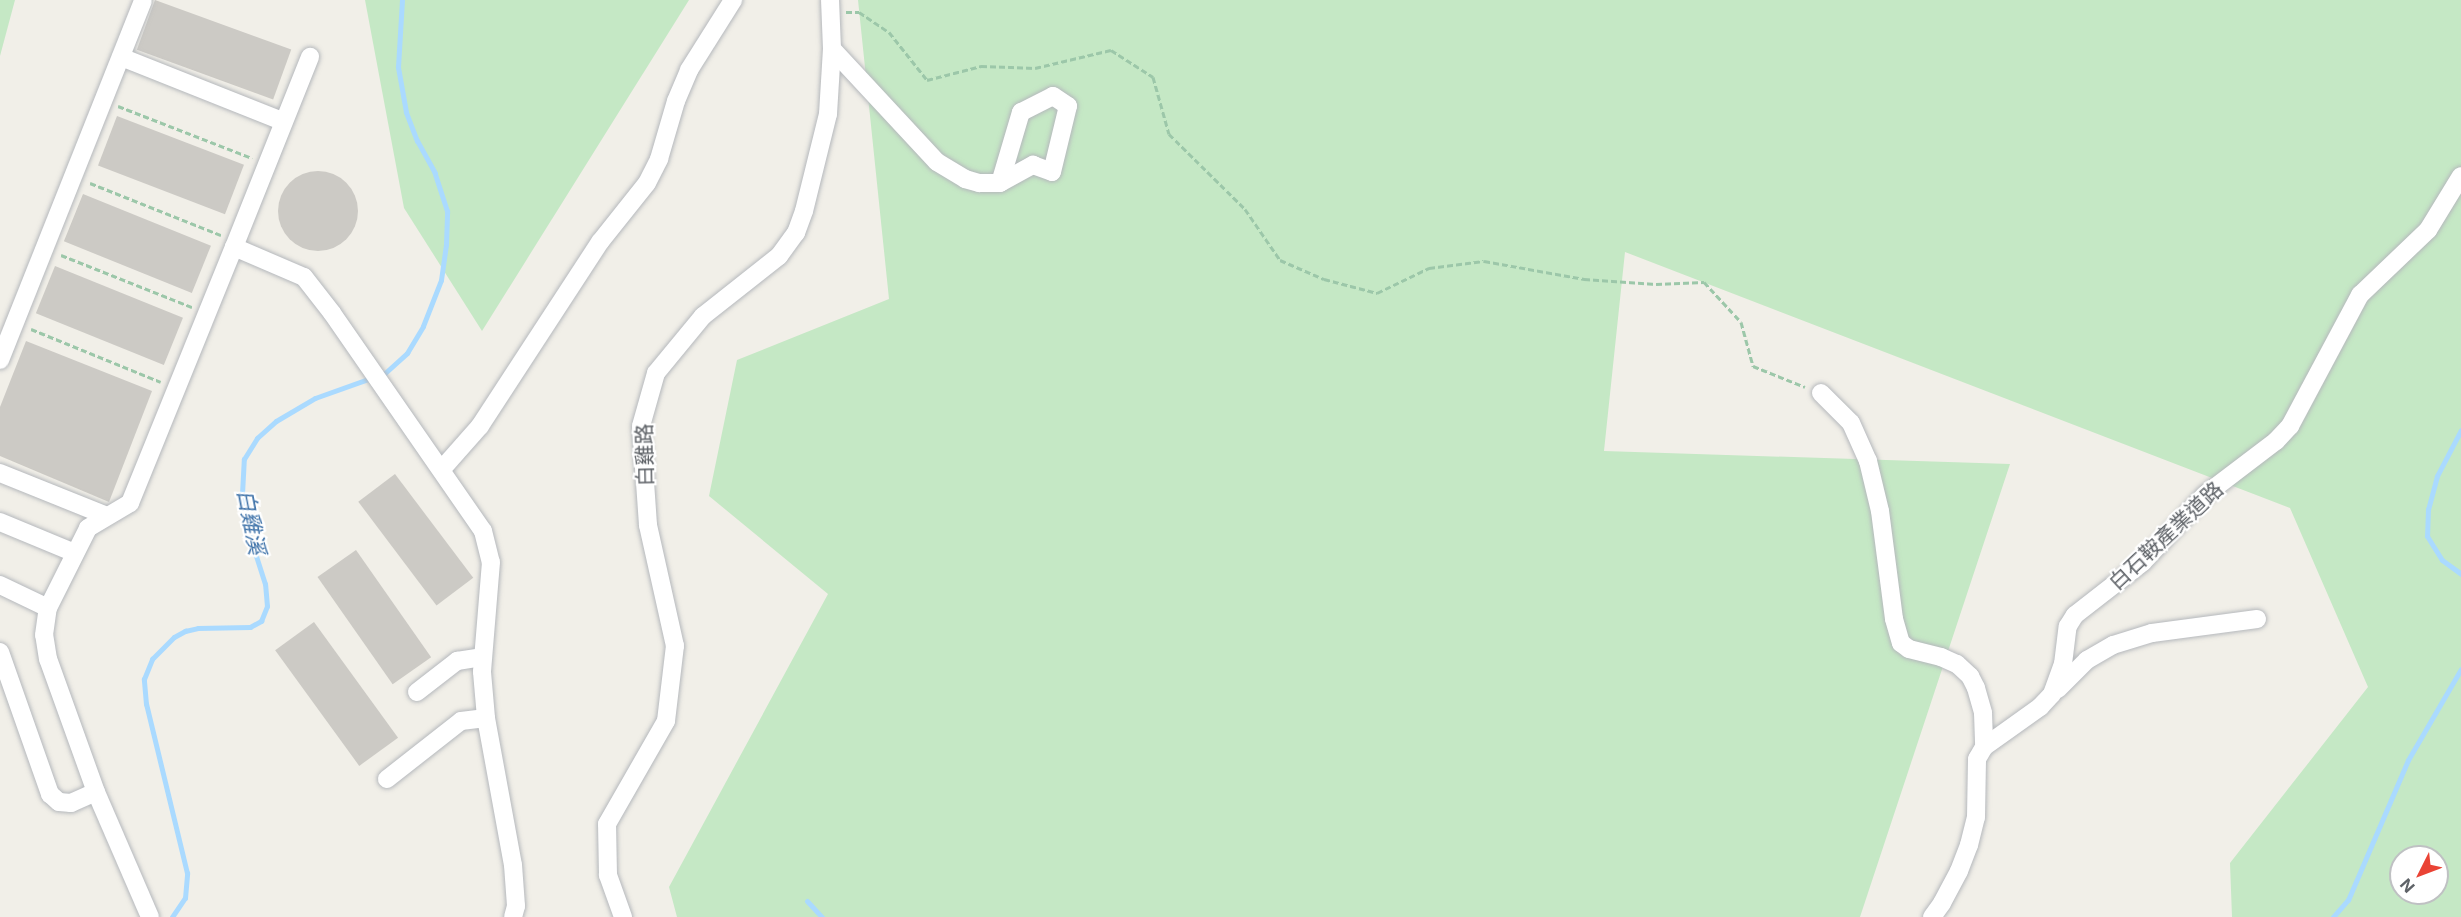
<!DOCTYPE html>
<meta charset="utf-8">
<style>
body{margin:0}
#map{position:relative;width:2461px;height:917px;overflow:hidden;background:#f1efe8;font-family:Inter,"Noto Sans TC",sans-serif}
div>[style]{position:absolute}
.green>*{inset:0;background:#c5e8c5}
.stream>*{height:5px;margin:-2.5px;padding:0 2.5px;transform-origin:2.5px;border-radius:2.5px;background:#aadaff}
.building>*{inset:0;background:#cccac5;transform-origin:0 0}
.round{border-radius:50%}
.path>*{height:3px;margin-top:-1.5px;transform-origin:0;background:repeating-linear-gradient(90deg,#9cc7a9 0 6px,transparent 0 9px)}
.roads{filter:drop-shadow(0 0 2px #b5b8bc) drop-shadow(0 0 2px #b5b8bc)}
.minor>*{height:18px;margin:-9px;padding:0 9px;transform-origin:9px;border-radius:9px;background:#fff}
span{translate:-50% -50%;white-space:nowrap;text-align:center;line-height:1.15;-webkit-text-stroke:4.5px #fff;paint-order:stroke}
.street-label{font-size:21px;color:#5f6368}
.water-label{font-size:22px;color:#4174aa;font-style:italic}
.north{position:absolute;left:2389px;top:845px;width:60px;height:60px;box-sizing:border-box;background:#fff;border:2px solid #bfc1c3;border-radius:50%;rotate:228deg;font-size:16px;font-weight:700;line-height:24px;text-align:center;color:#5f6368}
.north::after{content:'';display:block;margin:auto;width:21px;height:27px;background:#ea4335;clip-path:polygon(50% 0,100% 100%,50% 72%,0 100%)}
</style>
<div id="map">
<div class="green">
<div style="clip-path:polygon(0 0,15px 0,0 56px)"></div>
<div style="clip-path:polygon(365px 0,689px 0,482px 331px,404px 208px)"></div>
<div style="clip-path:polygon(evenodd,858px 0,2461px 0,2461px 917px,2232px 917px,2230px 863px,2368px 687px,2290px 508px,1625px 252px,1604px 451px,2010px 464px,1860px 917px,677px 917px,669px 887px,828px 594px,709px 496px,737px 360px,889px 299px,858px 0,2401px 857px,2437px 857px,2437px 893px,2401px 893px,2401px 857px)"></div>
</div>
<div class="stream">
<div style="left:2461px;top:430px;width:52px;rotate:117.6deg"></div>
<div style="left:2437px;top:476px;width:34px;rotate:105deg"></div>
<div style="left:2428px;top:509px;width:27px;rotate:92deg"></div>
<div style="left:2427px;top:536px;width:28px;rotate:58deg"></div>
<div style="left:2442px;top:560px;width:24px;rotate:36deg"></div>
<div style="left:807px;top:901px;width:22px;rotate:47deg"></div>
<div style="left:172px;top:917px;width:23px;rotate:-56deg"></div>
<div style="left:185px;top:898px;width:25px;rotate:-85deg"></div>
<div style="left:187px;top:873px;width:174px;rotate:-103.6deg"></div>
<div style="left:146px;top:704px;width:25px;rotate:-95deg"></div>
<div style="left:144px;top:679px;width:22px;rotate:-68deg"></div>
<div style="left:152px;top:659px;width:31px;rotate:-45deg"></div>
<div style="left:174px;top:637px;width:13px;rotate:-29deg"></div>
<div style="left:185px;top:631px;width:13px;rotate:-13deg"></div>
<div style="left:198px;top:628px;width:52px;rotate:-1.1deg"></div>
<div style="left:250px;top:627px;width:13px;rotate:-29deg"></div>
<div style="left:261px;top:621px;width:16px;rotate:-68deg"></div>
<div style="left:267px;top:606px;width:22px;rotate:-95deg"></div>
<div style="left:265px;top:584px;width:56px;rotate:-107.8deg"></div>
<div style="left:248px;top:531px;width:37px;rotate:-99deg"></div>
<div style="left:242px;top:494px;width:35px;rotate:-87deg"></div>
<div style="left:244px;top:459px;width:25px;rotate:-58deg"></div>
<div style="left:257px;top:438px;width:25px;rotate:-42deg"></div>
<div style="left:276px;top:421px;width:45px;rotate:-30.5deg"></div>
<div style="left:315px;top:398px;width:74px;rotate:-19.7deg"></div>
<div style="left:385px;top:373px;width:30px;rotate:-42deg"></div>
<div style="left:407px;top:353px;width:31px;rotate:-59deg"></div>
<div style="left:423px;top:326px;width:49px;rotate:-68.6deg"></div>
<div style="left:441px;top:280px;width:36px;rotate:-82deg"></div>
<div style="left:446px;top:244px;width:33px;rotate:-88deg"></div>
<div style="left:447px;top:211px;width:40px;rotate:-108deg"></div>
<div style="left:435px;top:173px;width:37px;rotate:-119deg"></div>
<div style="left:417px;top:141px;width:31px;rotate:-111deg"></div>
<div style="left:406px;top:112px;width:46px;rotate:-100.1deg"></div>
<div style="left:398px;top:67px;width:67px;rotate:-86.6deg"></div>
<div style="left:2333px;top:917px;width:23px;rotate:-49deg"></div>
<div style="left:2348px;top:900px;width:152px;rotate:-66.8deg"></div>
<div style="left:2408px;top:760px;width:105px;rotate:-59.8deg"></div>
</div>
<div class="building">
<div style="left:155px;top:0;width:145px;height:53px;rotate:20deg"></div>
<div style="left:117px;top:116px;width:136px;height:53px;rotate:21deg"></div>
<div class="round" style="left:278px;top:171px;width:80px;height:80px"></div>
<div style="left:83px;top:194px;width:138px;height:51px;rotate:22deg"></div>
<div style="left:55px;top:266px;width:138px;height:51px;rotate:22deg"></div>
<div style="clip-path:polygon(26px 341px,152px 391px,109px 502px,0 456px,0 407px)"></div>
<div style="left:395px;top:474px;width:130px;height:46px;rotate:53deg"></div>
<div style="left:356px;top:550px;width:131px;height:47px;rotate:55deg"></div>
<div style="left:314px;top:622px;width:143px;height:48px;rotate:54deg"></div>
</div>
<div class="path">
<div style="left:846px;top:12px;width:13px"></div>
<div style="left:859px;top:12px;width:36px;rotate:34deg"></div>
<div style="left:889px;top:32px;width:61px;rotate:51.6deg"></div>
<div style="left:927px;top:80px;width:56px;rotate:-14.5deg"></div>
<div style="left:981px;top:66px;width:54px;rotate:2.1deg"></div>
<div style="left:1035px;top:68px;width:78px;rotate:-13.3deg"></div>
<div style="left:1111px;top:50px;width:50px;rotate:32.7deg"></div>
<div style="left:1153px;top:77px;width:59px;rotate:74.3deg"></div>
<div style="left:1169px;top:134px;width:107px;rotate:44.6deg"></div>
<div style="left:1245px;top:209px;width:62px;rotate:55.5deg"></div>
<div style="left:1280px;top:260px;width:48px;rotate:23.4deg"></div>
<div style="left:1324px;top:279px;width:55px;rotate:14.8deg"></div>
<div style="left:1377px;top:293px;width:58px;rotate:-25.7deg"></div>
<div style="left:1429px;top:268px;width:55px;rotate:-7.3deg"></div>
<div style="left:1484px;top:261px;width:102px;rotate:10.2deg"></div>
<div style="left:1584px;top:279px;width:72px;rotate:4deg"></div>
<div style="left:1656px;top:284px;width:48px;rotate:-2.4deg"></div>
<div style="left:1704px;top:282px;width:54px;rotate:47.2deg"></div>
<div style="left:1741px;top:322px;width:46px;rotate:74.7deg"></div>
<div style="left:1753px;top:366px;width:56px;rotate:22deg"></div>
<div style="left:118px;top:106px;width:144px;rotate:21.2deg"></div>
<div style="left:90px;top:183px;width:141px;rotate:21.7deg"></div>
<div style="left:61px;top:255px;width:141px;rotate:21.7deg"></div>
<div style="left:31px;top:329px;width:140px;rotate:22.2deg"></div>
</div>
<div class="roads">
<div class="minor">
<div style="left:832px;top:49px;width:154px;rotate:47.1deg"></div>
<div style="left:937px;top:162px;width:33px;rotate:31deg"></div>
<div style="left:965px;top:179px;width:15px;rotate:16deg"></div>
<div style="left:979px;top:183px;width:21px"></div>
<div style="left:1000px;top:183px;width:38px;rotate:-29deg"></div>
<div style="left:1033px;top:165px;width:20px;rotate:20deg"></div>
<div style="left:1052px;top:172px;width:68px;rotate:-76.4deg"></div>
<div style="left:1068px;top:106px;width:18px;rotate:-146deg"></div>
<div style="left:1053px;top:96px;width:36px;rotate:153deg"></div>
<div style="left:1021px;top:112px;width:74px;rotate:106.5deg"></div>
<div style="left:121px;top:57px;width:175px;rotate:21.7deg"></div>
<div style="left:234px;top:247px;width:205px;rotate:-68.2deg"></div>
<div style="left:0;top:360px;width:386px;rotate:-68.3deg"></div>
<div style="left:1821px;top:393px;width:42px;rotate:45deg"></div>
<div style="left:1851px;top:423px;width:42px;rotate:65.9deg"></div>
<div style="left:1868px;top:461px;width:51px;rotate:76.5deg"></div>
<div style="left:1880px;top:511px;width:109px;rotate:82.6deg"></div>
<div style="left:1894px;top:619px;width:25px;rotate:74deg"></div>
<div style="left:1901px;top:643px;width:10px;rotate:37deg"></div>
<div style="left:1909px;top:649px;width:33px;rotate:14deg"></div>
<div style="left:1941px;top:657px;width:17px;rotate:24deg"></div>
<div style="left:1957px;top:664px;width:18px;rotate:43deg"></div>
<div style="left:1970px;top:676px;width:13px;rotate:63deg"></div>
<div style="left:1976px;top:688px;width:26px;rotate:74deg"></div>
<div style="left:1983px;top:713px;width:34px;rotate:88deg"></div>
<div style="left:442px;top:469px;width:57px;rotate:-48.5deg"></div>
<div style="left:480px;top:426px;width:220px;rotate:-56.9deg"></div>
<div style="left:600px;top:242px;width:75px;rotate:-51.5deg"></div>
<div style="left:647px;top:183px;width:27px;rotate:-63deg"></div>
<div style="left:659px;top:159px;width:60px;rotate:-73.7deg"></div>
<div style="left:676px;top:101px;width:34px;rotate:-67deg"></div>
<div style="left:689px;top:70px;width:83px;rotate:-57.8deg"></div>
<div style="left:0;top:473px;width:115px;rotate:21.9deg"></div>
<div style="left:0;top:522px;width:81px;rotate:22.5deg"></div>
<div style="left:0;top:585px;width:53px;rotate:25.6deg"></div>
<div style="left:0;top:652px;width:151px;rotate:70.6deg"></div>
<div style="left:50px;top:794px;width:12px;rotate:42deg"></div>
<div style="left:59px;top:802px;width:12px;rotate:5deg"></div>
<div style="left:71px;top:803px;width:27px;rotate:-24deg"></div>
<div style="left:2058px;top:689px;width:41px;rotate:-45deg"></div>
<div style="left:2087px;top:660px;width:30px;rotate:-30deg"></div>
<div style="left:2113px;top:645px;width:41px;rotate:-17.1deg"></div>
<div style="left:2152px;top:633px;width:106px;rotate:-7.6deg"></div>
<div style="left:417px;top:692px;width:51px;rotate:-37.8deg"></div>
<div style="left:457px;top:661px;width:25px;rotate:-9deg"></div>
<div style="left:387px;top:779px;width:94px;rotate:-38.1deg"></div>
<div style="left:461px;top:721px;width:25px;rotate:-7deg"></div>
<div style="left:150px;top:917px;width:136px;rotate:-113.4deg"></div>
<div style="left:96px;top:792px;width:141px;rotate:-109.8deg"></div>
<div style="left:48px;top:659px;width:24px;rotate:-99deg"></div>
<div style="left:44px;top:635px;width:27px;rotate:-82deg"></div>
<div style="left:48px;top:608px;width:89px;rotate:-63.4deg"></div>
<div style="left:88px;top:528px;width:49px;rotate:-30.8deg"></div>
<div style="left:130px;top:503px;width:276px;rotate:-67.9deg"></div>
<div style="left:234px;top:247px;width:76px;rotate:23.2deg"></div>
<div style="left:304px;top:277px;width:46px;rotate:52.1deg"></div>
<div style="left:332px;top:313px;width:265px;rotate:55.3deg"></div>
<div style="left:483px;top:531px;width:32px;rotate:76deg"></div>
<div style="left:491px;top:562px;width:110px;rotate:94.7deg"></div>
<div style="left:482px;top:672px;width:46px;rotate:85deg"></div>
<div style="left:486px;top:718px;width:149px;rotate:79.6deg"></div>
<div style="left:513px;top:865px;width:41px;rotate:85.8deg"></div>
<div style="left:516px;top:906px;width:11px;rotate:105deg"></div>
<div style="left:623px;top:917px;width:45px;rotate:-109.7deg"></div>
<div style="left:608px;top:875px;width:51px;rotate:-91.1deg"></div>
<div style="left:607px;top:824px;width:119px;rotate:-60.2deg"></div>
<div style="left:666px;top:721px;width:76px;rotate:-83.2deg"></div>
<div style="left:675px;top:646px;width:124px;rotate:-102.6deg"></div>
<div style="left:648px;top:525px;width:99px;rotate:-94deg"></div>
<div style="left:641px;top:426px;width:55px;rotate:-74.2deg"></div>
<div style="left:656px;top:373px;width:74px;rotate:-50.5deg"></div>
<div style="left:703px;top:316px;width:97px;rotate:-38.3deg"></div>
<div style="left:779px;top:256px;width:29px;rotate:-54deg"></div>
<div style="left:796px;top:233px;width:23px;rotate:-70deg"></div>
<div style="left:804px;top:211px;width:100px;rotate:-76.1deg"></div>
<div style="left:828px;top:114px;width:65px;rotate:-86.5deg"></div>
<div style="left:832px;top:49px;width:49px;rotate:-92.3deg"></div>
<div style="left:1932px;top:917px;width:17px;rotate:-54deg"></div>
<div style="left:1942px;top:903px;width:36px;rotate:-62deg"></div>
<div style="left:1959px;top:871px;width:28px;rotate:-69deg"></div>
<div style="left:1969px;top:845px;width:29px;rotate:-76deg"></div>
<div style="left:1976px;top:817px;width:58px;rotate:-89deg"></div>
<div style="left:1977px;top:759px;width:14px;rotate:-60deg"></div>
<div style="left:1984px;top:747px;width:69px;rotate:-35.5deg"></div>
<div style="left:2040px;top:707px;width:18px;rotate:-47deg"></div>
<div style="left:2052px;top:694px;width:32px;rotate:-70deg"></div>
<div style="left:2063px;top:664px;width:38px;rotate:-83deg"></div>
<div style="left:2068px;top:626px;width:13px;rotate:-58deg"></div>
<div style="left:2075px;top:615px;width:86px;rotate:-37.9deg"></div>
<div style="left:2143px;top:562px;width:91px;rotate:-47.2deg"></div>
<div style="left:2205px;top:495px;width:89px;rotate:-37.3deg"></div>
<div style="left:2276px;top:441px;width:21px;rotate:-47deg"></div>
<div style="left:2290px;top:426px;width:149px;rotate:-61.9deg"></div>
<div style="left:2360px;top:295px;width:94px;rotate:-43.7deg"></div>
<div style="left:2428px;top:230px;width:63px;rotate:-58.6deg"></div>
</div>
</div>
<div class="street-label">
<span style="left:645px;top:455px;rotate:-91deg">白雞路</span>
<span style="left:2166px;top:536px;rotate:-43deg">白石鞍產業道路</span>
</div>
<div class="water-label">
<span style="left:251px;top:522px;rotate:79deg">白雞溪</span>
</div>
<div class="north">N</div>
</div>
